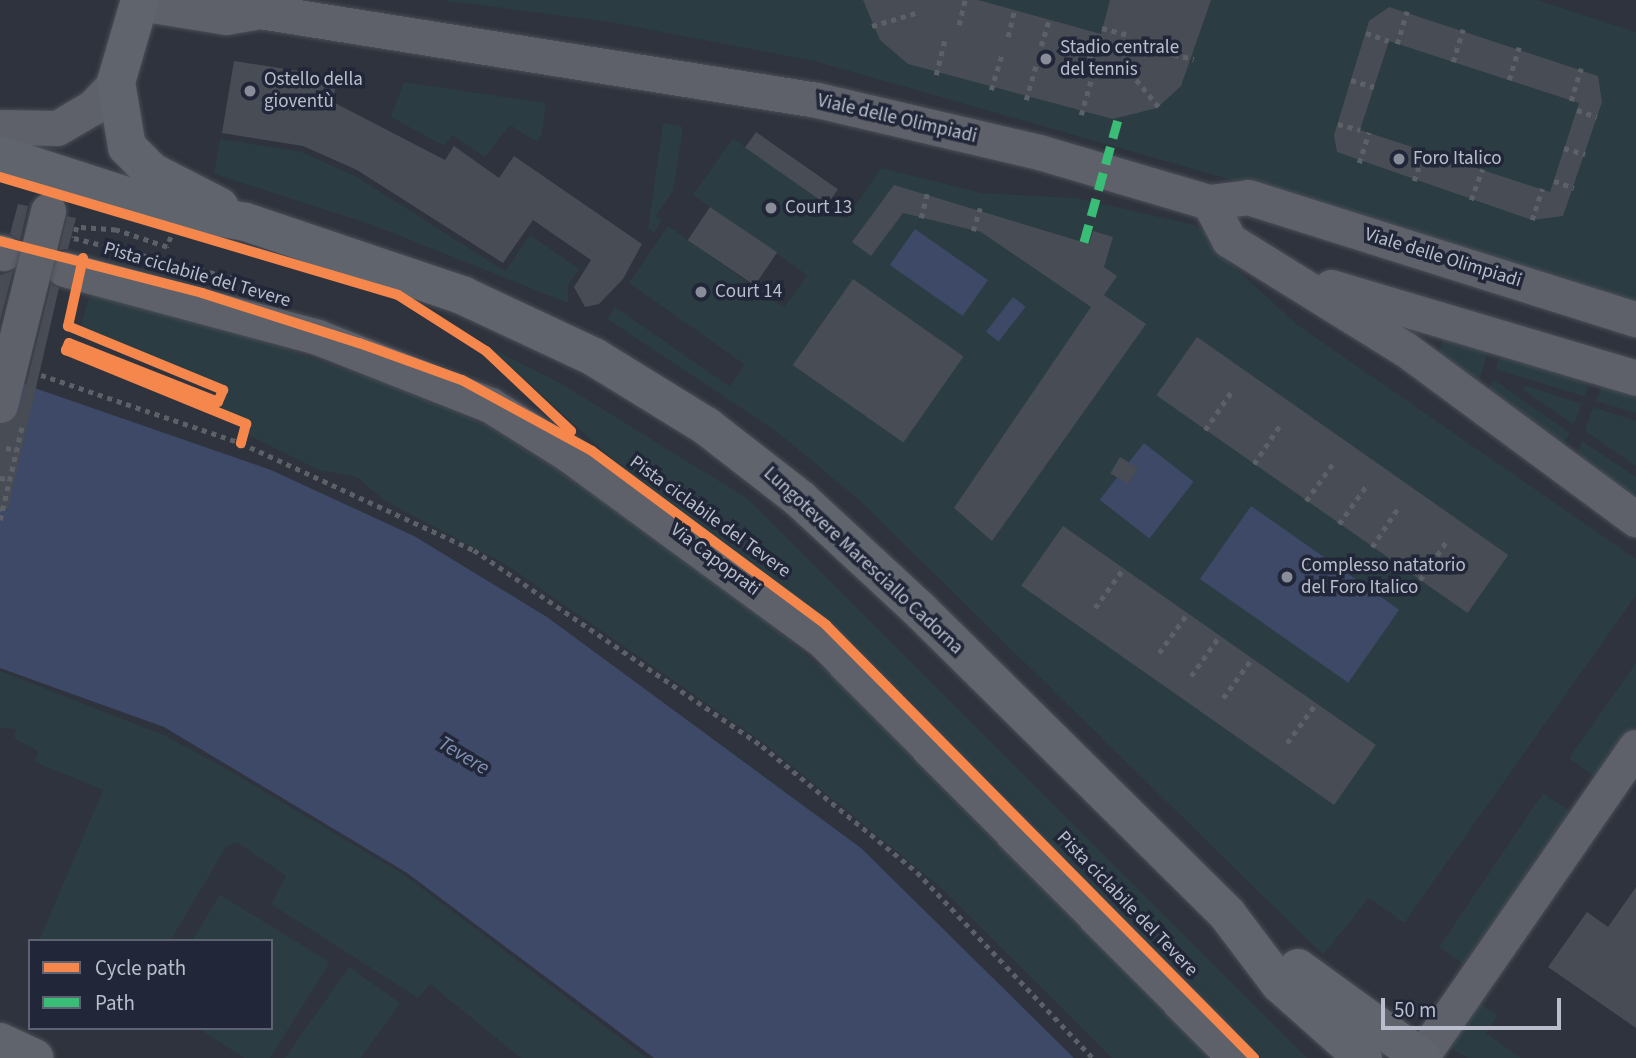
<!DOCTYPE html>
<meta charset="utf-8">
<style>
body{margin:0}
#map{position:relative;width:1636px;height:1058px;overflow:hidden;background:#2e333d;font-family:"Source Sans 3",sans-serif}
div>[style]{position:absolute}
.green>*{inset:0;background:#2b3c43;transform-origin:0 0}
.water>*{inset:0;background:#3d4967;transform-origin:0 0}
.building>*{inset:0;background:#484c55;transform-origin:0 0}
.path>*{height:4.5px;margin-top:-2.25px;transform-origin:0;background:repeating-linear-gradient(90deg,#5c6067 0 5px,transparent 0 10px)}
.roads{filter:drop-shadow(0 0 2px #4b4e55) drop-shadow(0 0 2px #4b4e55)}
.minor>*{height:35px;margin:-17.5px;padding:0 17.5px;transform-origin:17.5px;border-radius:17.5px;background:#5e616a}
.major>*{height:38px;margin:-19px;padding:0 19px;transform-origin:19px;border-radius:19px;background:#60646c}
.path-bridge>*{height:4.5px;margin-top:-2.25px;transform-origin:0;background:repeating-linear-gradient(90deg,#5c6067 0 5px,transparent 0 10px)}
.bridges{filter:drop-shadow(0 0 2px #4b4e55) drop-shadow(0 0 2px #4b4e55)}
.minor-bridge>*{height:35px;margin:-17.5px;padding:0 17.5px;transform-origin:17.5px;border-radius:17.5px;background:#5e616a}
.quiet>*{height:9px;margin-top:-4.5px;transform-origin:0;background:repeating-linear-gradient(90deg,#3abd76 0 18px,transparent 0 27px)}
.cycleway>*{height:10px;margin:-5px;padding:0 5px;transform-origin:5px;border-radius:5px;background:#f5874c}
.dots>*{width:19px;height:19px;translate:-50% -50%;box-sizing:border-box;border:4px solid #212738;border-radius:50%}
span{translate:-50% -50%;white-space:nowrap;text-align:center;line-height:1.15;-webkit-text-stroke:7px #212738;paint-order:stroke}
.poi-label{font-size:19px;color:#babecc}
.left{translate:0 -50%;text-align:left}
.street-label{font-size:19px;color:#babecc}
.water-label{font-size:21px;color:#8290b2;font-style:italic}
.legend{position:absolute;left:28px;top:939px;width:245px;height:91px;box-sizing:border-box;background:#212738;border:2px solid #5e6373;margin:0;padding:9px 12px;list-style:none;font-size:21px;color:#babecc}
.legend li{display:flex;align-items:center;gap:14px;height:35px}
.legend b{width:35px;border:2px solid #5e6373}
.scale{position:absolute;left:1381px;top:998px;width:180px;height:32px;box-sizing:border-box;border:4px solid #babecc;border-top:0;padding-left:9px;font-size:21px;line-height:24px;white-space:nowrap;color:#babecc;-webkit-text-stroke:5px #212738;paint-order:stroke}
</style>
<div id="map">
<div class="green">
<div style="clip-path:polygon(440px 0,1537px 0,1636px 32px,1636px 308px,1285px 195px,814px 61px,610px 22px)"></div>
<div style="clip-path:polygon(404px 82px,546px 103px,542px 133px,537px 142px,510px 125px,485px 157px,452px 135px,444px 146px,391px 117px)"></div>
<div style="clip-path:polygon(663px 123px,683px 127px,673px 191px,656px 216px,662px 220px,654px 233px,648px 228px)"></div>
<div style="clip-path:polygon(733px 138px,846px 219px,881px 168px,982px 193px,1075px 198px,1195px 225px,1236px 248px,1230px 263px,1296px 324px,1636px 559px,1636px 595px,1404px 923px,1369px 898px,1323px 955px,858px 499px,776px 431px,607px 319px,615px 307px,729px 386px,741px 371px,744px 364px,629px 283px,668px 226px,784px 308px,807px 275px,693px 195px)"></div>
<div style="clip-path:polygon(220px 139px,301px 152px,355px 176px,505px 271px,530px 235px,579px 269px,568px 285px,568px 303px,373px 225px,214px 174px)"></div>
<div style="clip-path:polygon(91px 290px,199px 319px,401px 389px,485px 425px,557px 469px,750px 607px,815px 663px,875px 700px,1229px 1058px,1112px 1058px,938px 885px,765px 744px,505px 564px,385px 501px,357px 477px,319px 470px,247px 434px,247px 423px,218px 409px,225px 388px,80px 328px)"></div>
<div style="clip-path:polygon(1445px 335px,1489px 348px,1477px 389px,1435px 361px)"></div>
<div style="clip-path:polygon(490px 348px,562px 384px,748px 499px,1307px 1058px,1261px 1058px,854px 644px,614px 461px)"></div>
<div style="left:1501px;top:352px;width:93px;height:18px;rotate:17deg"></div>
<div style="left:1494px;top:380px;width:93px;height:18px;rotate:35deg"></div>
<div style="clip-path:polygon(1602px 384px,1636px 395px,1636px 413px,1596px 401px)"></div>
<div style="clip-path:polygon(1527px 386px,1581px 404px,1574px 425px,1522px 389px)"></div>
<div style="clip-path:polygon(1593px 407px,1636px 421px,1636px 466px,1585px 431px)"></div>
<div style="clip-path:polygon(1582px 441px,1636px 477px,1636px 497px,1576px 456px)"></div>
<div style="clip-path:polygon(1636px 663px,1636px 726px,1598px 779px,1569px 758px)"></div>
<div style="clip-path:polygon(0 671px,166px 736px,230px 771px,403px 874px,647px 1058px,521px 1058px,430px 984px,418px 998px,271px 904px,286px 876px,237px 842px,226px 847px,170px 941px,39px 941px,103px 790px,35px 762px,38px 751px,14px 738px,16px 729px,0 728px)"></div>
<div style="left:1543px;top:793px;width:37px;height:186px;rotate:34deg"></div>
<div style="clip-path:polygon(220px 895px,330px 962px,270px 1058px,244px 1058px,198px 1028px,271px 1028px,271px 941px,192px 941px)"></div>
<div style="clip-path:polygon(349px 967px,400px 1003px,361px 1058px,285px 1058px)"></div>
<div style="clip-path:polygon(1479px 1003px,1498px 1015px,1486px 1033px,1521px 1058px,1468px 1058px,1448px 1047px)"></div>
</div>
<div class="water">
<div style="left:915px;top:229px;width:89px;height:44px;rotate:35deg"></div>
<div style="left:1013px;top:297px;width:16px;height:44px;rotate:38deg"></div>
<div style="clip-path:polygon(0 376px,271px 470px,414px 536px,547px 617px,861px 848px,1074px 1058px,654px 1058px,407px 873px,164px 727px,0 668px)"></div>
<div style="left:1144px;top:443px;width:63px;height:72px;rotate:38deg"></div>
<div style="left:1251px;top:506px;width:181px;height:89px;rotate:35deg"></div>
</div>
<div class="building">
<div style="clip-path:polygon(863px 0,978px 0,1101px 34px,1110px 0,1211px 0,1181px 86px,1157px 108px,1113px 119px,908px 64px,880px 40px)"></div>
<div style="clip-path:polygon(evenodd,1389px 7px,1598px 76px,1602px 102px,1563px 216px,1532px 220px,1337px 152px,1334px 135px,1369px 21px,1389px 7px,1389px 41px,1579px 103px,1550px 192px,1360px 130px,1389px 41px)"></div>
<div style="clip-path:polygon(234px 61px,337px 77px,333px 102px,445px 160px,454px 146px,499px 178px,514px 156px,642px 244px,623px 279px,599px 304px,585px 307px,574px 287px,591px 260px,533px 220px,503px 263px,357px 170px,303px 146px,222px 133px)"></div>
<div style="left:756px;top:132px;width:100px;height:19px;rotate:35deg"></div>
<div style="clip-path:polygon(894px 185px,1089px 244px,1093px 231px,1113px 237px,1104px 267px,1117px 276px,1104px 295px,1146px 324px,992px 541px,954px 508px,1091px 307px,981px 232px,903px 213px,871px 256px,852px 242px)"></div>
<div style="clip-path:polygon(18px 204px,28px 206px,20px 241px,10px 234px)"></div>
<div style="left:710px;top:207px;width:81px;height:40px;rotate:34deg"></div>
<div style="clip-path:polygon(67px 216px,76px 218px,68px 249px,59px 250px)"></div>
<div style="clip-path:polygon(13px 271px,0 321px,0 275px)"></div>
<div style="left:853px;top:279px;width:135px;height:105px;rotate:35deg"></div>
<div style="clip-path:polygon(51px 284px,59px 288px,8px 509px,0 508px,0 425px,20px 410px)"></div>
<div style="left:1197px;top:337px;width:380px;height:71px;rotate:35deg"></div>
<div style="left:1120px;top:457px;width:21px;height:19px;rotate:31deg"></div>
<div style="left:1063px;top:526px;width:382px;height:73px;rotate:35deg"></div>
<div style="clip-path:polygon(1636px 887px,1636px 1028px,1548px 967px,1587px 912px,1608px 927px)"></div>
</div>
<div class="path">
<div style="left:959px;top:25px;width:26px;rotate:-77deg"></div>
<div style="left:872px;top:26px;width:46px;rotate:-16.5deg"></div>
<div style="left:1102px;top:28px;width:30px;rotate:15deg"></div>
<div style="left:1366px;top:33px;width:24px;rotate:19deg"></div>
<div style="left:1008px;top:37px;width:28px;rotate:-77deg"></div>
<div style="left:1397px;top:44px;width:34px;rotate:-73deg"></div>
<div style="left:1041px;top:46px;width:28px;rotate:-73deg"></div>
<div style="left:1144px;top:48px;width:51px;rotate:12.4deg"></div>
<div style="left:1089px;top:60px;width:28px;rotate:-75deg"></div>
<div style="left:1453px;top:62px;width:34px;rotate:-73deg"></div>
<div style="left:1130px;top:72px;width:45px;rotate:50.4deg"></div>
<div style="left:936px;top:75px;width:36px;rotate:-76deg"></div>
<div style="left:1351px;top:80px;width:24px;rotate:17deg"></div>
<div style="left:1509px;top:80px;width:34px;rotate:-73deg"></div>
<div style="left:991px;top:90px;width:37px;rotate:-73deg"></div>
<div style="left:1026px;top:100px;width:36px;rotate:-74deg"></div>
<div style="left:1571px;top:101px;width:34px;rotate:-73deg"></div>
<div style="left:1577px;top:110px;width:21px;rotate:19deg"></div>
<div style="left:1081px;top:115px;width:37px;rotate:-74deg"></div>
<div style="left:1338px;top:124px;width:23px;rotate:15deg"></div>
<div style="left:1564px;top:148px;width:22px;rotate:16deg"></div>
<div style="left:1359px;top:163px;width:32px;rotate:-72deg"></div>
<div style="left:1414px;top:181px;width:32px;rotate:-72deg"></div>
<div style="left:1554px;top:181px;width:21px;rotate:19deg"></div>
<div style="left:1471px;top:200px;width:33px;rotate:-70deg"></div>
<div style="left:921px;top:218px;width:25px;rotate:-76deg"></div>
<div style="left:1532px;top:220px;width:33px;rotate:-72deg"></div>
<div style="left:973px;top:231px;width:24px;rotate:-73deg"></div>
<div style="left:171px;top:237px;width:11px;rotate:112deg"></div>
<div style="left:167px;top:247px;width:54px;rotate:-161.6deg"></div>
<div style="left:116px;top:230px;width:39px;rotate:-176deg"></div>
<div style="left:77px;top:227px;width:11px;rotate:105deg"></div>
<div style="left:74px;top:238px;width:189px;rotate:14.1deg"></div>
<div style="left:257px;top:284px;width:9px;rotate:108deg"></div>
<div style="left:41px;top:375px;width:211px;rotate:18.8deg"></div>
<div style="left:241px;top:443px;width:256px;rotate:24.7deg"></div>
<div style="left:474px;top:550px;width:348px;rotate:34.2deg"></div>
<div style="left:762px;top:746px;width:200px;rotate:39.1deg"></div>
<div style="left:917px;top:872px;width:256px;rotate:46.6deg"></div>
<div style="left:1205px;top:430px;width:47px;rotate:-55.3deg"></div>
<div style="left:6px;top:448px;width:10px;rotate:11deg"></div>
<div style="left:1254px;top:464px;width:47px;rotate:-56.3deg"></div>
<div style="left:0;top:478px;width:9px;rotate:6deg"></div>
<div style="left:1306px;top:501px;width:48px;rotate:-54.3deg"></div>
<div style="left:0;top:508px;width:3px;rotate:18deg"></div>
<div style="left:1339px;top:524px;width:47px;rotate:-54.6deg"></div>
<div style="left:1372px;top:547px;width:47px;rotate:-56.3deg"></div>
<div style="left:1420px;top:580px;width:46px;rotate:-55.6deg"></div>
<div style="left:1095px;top:608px;width:48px;rotate:-54.3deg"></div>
<div style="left:1159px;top:653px;width:48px;rotate:-54.3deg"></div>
<div style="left:1191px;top:676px;width:48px;rotate:-54.3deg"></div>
<div style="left:1223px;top:698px;width:47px;rotate:-53.6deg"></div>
<div style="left:1287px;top:743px;width:47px;rotate:-53.6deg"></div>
</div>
<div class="roads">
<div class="minor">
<div style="left:139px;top:3px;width:88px;rotate:9.1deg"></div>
<div style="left:226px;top:17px;width:35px;rotate:-10deg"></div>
<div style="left:260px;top:11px;width:564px;rotate:9.08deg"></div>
<div style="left:817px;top:100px;width:228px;rotate:13.2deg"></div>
<div style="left:1039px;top:152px;width:177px;rotate:16.4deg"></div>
<div style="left:1209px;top:202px;width:39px;rotate:-7deg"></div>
<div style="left:1248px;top:197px;width:407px;rotate:17.5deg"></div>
<div style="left:0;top:127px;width:57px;rotate:1deg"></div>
<div style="left:57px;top:128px;width:42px;rotate:-30.3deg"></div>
<div style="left:93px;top:107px;width:34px;rotate:-47deg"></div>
<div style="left:1209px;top:202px;width:43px;rotate:62.2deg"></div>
<div style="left:1229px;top:240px;width:207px;rotate:31.8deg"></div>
<div style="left:1405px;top:349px;width:287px;rotate:36.4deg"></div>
<div style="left:0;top:252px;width:4px;rotate:14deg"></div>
<div style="left:64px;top:269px;width:262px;rotate:15deg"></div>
<div style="left:317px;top:337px;width:186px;rotate:21.5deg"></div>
<div style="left:490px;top:405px;width:92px;rotate:32.1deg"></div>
<div style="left:568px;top:454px;width:315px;rotate:36.2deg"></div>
<div style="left:822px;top:640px;width:588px;rotate:45.34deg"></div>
<div style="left:1331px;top:287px;width:318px;rotate:16.6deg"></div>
<div style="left:1421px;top:1057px;width:377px;rotate:-55.3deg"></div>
</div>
<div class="major">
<div style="left:140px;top:0;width:85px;rotate:106.3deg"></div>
<div style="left:116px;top:82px;width:66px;rotate:80.4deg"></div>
<div style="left:127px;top:147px;width:35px;rotate:45deg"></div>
<div style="left:152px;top:172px;width:76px;rotate:27.2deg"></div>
<div style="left:0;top:155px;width:168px;rotate:18deg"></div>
<div style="left:160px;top:207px;width:87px;rotate:9.9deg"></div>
<div style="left:246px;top:222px;width:230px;rotate:18.7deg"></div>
<div style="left:464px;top:296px;width:144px;rotate:25.1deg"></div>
<div style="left:594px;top:357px;width:132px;rotate:31.6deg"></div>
<div style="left:706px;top:426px;width:119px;rotate:37.8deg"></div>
<div style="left:800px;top:499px;width:163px;rotate:42.8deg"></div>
<div style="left:920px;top:610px;width:432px;rotate:44.7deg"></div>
<div style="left:1227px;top:914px;width:88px;rotate:52.9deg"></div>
<div style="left:1280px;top:984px;width:111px;rotate:41.7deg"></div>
<div style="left:1298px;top:968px;width:153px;rotate:36deg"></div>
<div style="left:0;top:1042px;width:38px;rotate:25deg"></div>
</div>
</div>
<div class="path-bridge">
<div style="left:0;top:520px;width:97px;rotate:-76.8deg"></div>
</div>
<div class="bridges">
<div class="minor-bridge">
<div style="left:0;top:405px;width:200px;rotate:-76.1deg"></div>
</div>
</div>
<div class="quiet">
<div style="left:1084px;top:242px;width:128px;rotate:-74.5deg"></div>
</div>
<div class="cycleway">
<div style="left:0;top:177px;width:415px;rotate:16.5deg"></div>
<div style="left:398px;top:295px;width:104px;rotate:32.5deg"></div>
<div style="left:486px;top:351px;width:117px;rotate:43.3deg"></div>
<div style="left:0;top:241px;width:209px;rotate:14.4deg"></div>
<div style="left:202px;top:293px;width:165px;rotate:17.7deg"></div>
<div style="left:359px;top:343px;width:109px;rotate:19.8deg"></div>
<div style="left:462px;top:380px;width:148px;rotate:28.6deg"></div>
<div style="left:592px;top:451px;width:292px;rotate:36.6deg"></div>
<div style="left:826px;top:625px;width:609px;rotate:45.33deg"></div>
<div style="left:83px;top:258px;width:70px;rotate:102.4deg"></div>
<div style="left:68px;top:326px;width:168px;rotate:22.4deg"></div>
<div style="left:223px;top:390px;width:13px;rotate:113deg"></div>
<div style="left:218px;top:402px;width:160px;rotate:-158.4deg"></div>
<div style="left:69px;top:343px;width:8px;rotate:113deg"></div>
<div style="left:66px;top:350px;width:195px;rotate:22.3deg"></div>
<div style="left:246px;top:424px;width:20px;rotate:105deg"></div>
</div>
<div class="dots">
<div style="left:1046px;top:59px;background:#898d9a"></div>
<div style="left:250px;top:91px;background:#898d9a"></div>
<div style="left:1399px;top:159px;background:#898d9a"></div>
<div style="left:771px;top:208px;background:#898d9a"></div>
<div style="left:701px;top:292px;background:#898d9a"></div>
<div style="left:1287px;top:577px;background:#898d9a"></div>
</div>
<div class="poi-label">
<span class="left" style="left:1060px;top:59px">Stadio centrale<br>del tennis</span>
<span class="left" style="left:264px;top:91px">Ostello della<br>gioventù</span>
<span class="left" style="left:1413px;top:159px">Foro Italico</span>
<span class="left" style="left:785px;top:208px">Court 13</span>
<span class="left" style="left:715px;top:292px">Court 14</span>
<span class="left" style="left:1301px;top:577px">Complesso natatorio<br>del Foro Italico</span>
</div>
<div class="street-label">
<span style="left:897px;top:119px;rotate:13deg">Viale delle Olimpiadi</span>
<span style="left:1443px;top:258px;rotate:17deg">Viale delle Olimpiadi</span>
<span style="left:197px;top:275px;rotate:16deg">Pista ciclabile del Tevere</span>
<span style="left:710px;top:517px;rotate:36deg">Pista ciclabile del Tevere</span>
<span style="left:715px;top:560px;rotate:37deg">Via Capoprati</span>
<span style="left:863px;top:561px;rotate:43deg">Lungotevere Maresciallo Cadorna</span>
<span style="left:1127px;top:904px;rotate:46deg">Pista ciclabile del Tevere</span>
</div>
<div class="water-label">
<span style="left:464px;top:755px;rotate:31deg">Tevere</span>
</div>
<ul class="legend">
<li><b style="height:9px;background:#f5874c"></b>Cycle path</li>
<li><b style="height:9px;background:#3abd76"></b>Path</li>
</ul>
<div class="scale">50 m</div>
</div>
